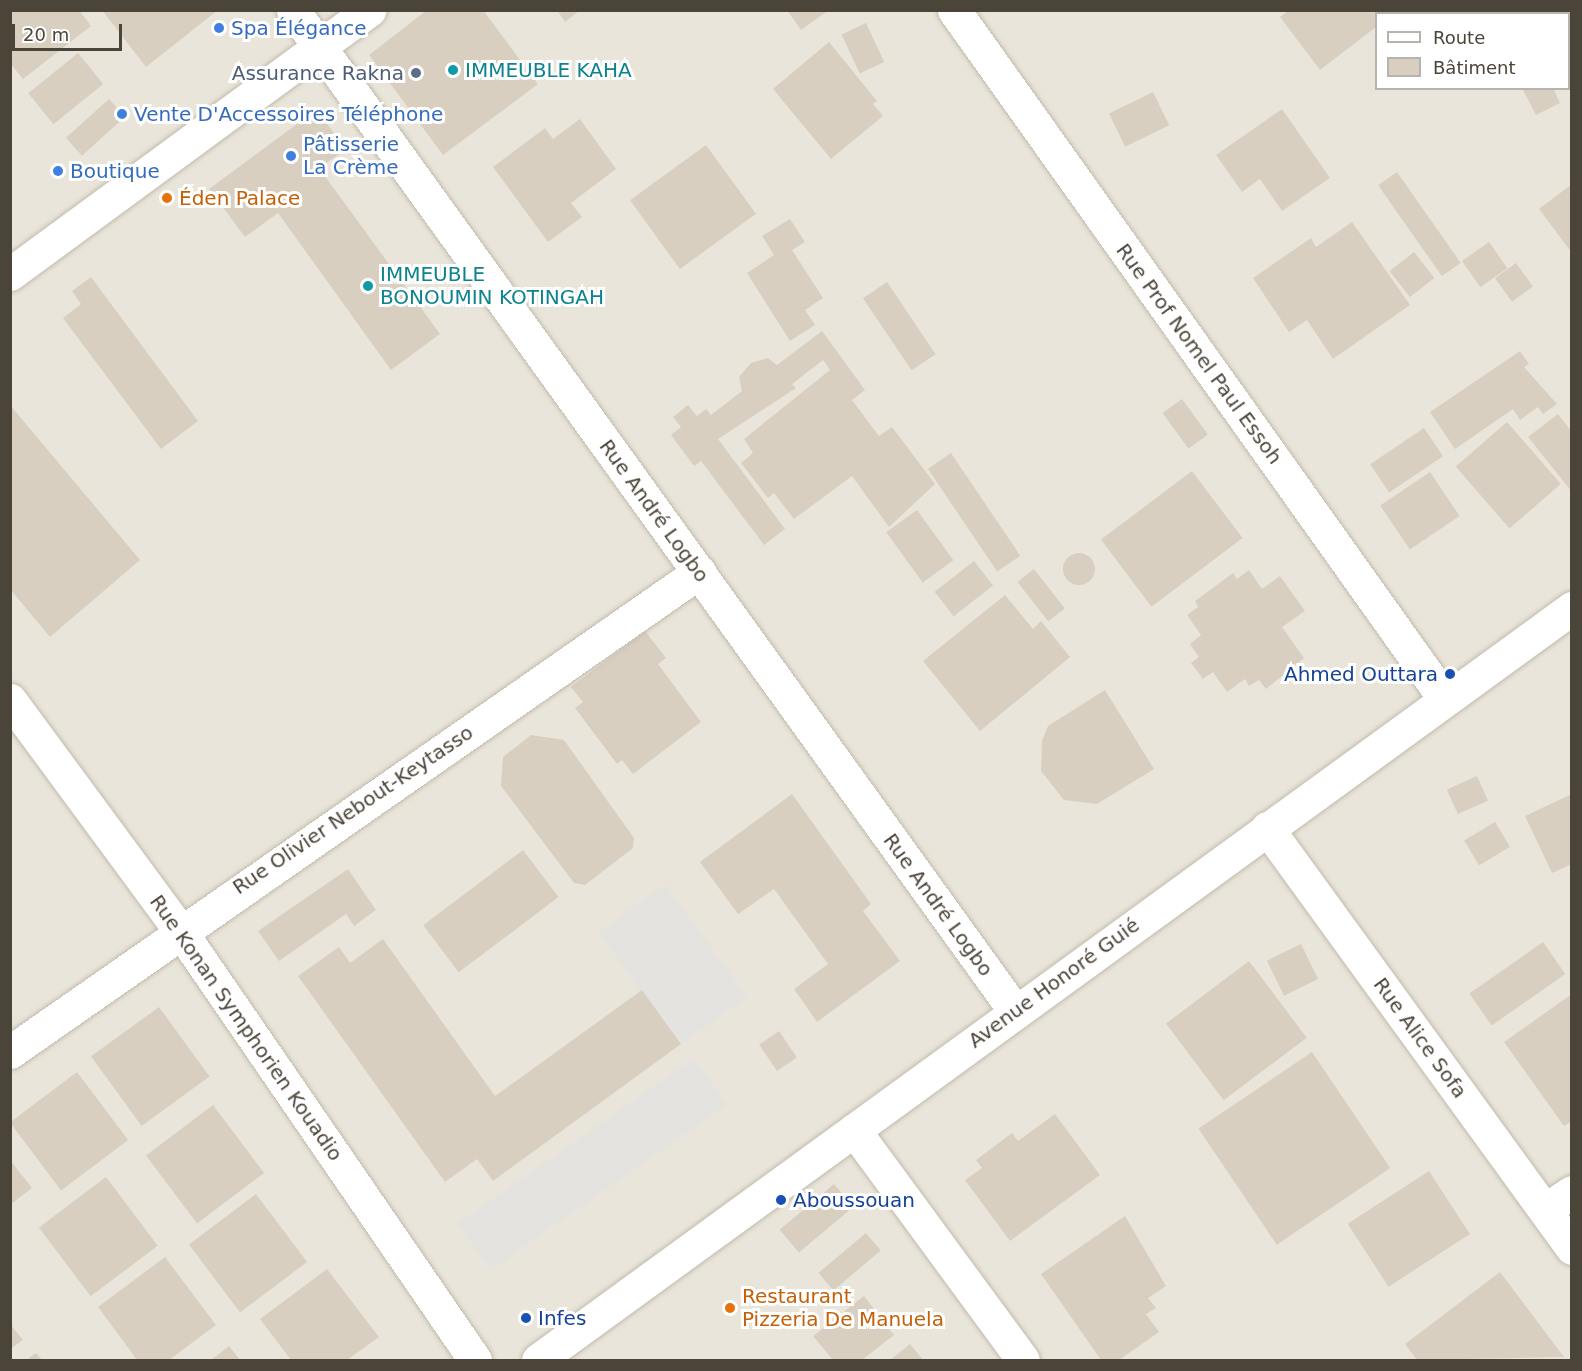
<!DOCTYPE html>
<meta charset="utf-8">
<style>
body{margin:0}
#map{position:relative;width:1582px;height:1371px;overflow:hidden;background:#f6f3ec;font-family:"DejaVu Sans",sans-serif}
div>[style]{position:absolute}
.residential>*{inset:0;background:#eae5da}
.parking>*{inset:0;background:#e5e3e0;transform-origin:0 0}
.building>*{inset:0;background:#d8cfc1;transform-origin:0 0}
.round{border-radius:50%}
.roads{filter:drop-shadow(0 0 2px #c2bbae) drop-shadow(0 0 2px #c2bbae)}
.minor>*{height:33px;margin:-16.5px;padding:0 16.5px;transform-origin:16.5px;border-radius:16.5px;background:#fff}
.dots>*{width:16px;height:16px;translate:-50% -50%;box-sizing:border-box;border:3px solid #fff;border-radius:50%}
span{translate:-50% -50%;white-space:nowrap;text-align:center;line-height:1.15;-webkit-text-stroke:6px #fff;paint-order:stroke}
.shop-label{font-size:20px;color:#366cbe}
.left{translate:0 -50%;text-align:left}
.culture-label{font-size:20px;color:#0d838f}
.service-label{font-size:20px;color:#4e5e75}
.right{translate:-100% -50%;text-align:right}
.food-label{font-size:20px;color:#c56008}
.street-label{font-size:20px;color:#4b4439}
.transit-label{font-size:20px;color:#164399}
.frame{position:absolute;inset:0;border:12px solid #4b4439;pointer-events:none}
.legend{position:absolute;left:1375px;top:12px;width:195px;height:78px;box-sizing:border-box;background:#fff;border:2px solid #b7b4b0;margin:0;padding:8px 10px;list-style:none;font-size:18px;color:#4b4439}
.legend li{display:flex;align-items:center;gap:12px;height:30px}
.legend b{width:30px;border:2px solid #b7b4b0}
.scale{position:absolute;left:12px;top:24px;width:110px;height:27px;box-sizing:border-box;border:3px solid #4b4439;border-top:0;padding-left:8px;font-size:18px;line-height:21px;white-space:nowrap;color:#4b4439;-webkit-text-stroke:4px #fff;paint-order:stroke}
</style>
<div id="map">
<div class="residential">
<div style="clip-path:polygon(evenodd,10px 11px,1571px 11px,1571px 1360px,11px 1360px,10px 11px,1376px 14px,1568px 14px,1568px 88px,1376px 88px,1376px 14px)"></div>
</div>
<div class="parking">
<div style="left:665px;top:884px;width:139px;height:82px;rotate:54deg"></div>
<div style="left:694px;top:1058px;width:57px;height:289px;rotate:55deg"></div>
</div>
<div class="building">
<div style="clip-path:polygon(10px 10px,79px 10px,91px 26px,23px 79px,10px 63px)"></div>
<div style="clip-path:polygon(102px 10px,218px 10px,146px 67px)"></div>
<div style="clip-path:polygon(427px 10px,483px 10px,538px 84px,443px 155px,369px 55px)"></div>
<div style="clip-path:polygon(557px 10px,580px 10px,565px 22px)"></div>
<div style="clip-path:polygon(787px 10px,829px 10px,801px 30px)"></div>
<div style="clip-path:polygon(1289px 10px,1399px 10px,1376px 14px,1376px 27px,1320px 70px,1280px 17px)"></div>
<div style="left:866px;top:23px;width:43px;height:27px;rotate:65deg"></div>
<div style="clip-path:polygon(829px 42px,877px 101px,873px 104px,883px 116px,831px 159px,773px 89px)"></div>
<div style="left:78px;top:53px;width:40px;height:64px;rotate:51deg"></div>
<div style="clip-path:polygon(1522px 88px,1553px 88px,1560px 103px,1536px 115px)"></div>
<div style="left:1153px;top:92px;width:37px;height:49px;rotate:64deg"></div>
<div style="left:109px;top:99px;width:24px;height:58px;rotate:48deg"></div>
<div style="clip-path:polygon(1282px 109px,1330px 178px,1282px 211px,1260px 179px,1242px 192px,1216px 155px)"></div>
<div style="clip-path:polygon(316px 110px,347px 149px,319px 168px,440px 334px,391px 370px,278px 213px,245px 237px,209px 189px)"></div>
<div style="clip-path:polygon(580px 119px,616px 169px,571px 203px,582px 217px,548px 242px,493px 167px,545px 128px,553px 139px)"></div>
<div style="left:706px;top:145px;width:85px;height:94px;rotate:54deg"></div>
<div style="left:1397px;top:172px;width:111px;height:23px;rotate:55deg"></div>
<div style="clip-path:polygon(1572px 184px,1572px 253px,1539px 209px)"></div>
<div style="clip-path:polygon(790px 219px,805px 242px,792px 250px,823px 298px,805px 310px,815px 325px,790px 341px,747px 273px,774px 255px,762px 236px)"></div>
<div style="clip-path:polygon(1352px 222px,1410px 305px,1333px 359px,1307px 320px,1289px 332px,1253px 278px,1311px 238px,1316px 247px)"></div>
<div style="left:1489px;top:242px;width:32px;height:33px;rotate:55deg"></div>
<div style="left:1414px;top:252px;width:33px;height:31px;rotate:52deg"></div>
<div style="left:1516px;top:263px;width:29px;height:26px;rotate:54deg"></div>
<div style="clip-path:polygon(91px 277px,198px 421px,161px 449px,63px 318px,81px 304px,72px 291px)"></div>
<div style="left:887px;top:282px;width:87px;height:29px;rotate:56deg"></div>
<div style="clip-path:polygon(822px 331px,865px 390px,852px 400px,879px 436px,892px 427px,935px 484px,889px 527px,852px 476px,794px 519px,774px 493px,768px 498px,741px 463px,753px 453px,744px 439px,830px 370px,823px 360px,792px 384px,796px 388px,718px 439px,785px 529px,764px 545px,701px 461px,694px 466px,671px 435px,681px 427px,673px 417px,688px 405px,697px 416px,706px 409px,711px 415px,742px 391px,739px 377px,751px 363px,768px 358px,777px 365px)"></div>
<div style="clip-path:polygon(1520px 351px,1529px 364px,1524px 367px,1557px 404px,1543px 414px,1538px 407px,1520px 420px,1513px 409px,1455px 449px,1430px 412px)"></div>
<div style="left:1182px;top:399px;width:44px;height:24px;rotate:54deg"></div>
<div style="clip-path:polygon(10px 405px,140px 560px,50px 637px,10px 589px)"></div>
<div style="clip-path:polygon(1558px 414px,1572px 432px,1572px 492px,1528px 437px)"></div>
<div style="left:1507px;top:422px;width:82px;height:68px;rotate:49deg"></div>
<div style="left:1424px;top:428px;width:34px;height:65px;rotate:56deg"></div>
<div style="left:951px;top:453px;width:124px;height:28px;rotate:56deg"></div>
<div style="left:1192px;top:471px;width:84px;height:114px;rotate:53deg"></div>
<div style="left:1430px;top:472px;width:53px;height:60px;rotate:56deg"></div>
<div style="left:917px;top:510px;width:62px;height:38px;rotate:54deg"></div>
<div class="round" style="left:1063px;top:553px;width:32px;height:32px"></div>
<div style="left:974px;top:561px;width:31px;height:50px;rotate:52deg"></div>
<div style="left:1034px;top:569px;width:50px;height:21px;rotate:52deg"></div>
<div style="clip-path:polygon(1249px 570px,1262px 589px,1280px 576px,1305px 611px,1282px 627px,1304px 658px,1266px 689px,1259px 680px,1249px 686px,1245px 679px,1227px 692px,1213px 672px,1203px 679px,1191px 663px,1199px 657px,1190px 644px,1201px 635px,1187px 615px,1198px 607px,1195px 601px,1233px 573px,1237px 579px)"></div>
<div style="clip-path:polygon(1005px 595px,1033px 629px,1041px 621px,1070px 657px,980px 731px,923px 661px)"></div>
<div style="clip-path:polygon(645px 631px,666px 658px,658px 664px,701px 722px,633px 774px,622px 760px,617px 764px,575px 708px,583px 702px,571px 687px)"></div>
<div style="clip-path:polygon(1105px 690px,1154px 769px,1097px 804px,1064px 800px,1041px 771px,1042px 741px,1048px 726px)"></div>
<div style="clip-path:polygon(531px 735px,564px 740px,634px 838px,633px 848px,585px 885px,574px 883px,501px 786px,503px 757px)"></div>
<div style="left:1477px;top:776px;width:27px;height:33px;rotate:66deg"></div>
<div style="clip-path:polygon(792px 794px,871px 904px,863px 911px,900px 961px,817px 1022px,794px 989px,828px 964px,774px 889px,738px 914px,700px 862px)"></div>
<div style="clip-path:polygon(1572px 794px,1572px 864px,1552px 873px,1525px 816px)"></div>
<div style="left:1495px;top:822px;width:29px;height:36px;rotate:59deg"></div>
<div style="left:523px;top:850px;width:59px;height:125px;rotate:53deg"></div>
<div style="clip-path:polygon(348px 869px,376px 910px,354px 926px,346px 914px,279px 961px,258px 931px)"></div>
<div style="clip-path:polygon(383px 939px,495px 1096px,642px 990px,681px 1044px,493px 1181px,477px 1159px,445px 1182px,298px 976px,339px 947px,350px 963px)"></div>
<div style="left:1543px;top:942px;width:39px;height:90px;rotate:55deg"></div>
<div style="left:1301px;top:944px;width:39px;height:38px;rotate:64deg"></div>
<div style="left:1249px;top:961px;width:96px;height:104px;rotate:53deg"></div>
<div style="clip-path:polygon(1572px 994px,1572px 1121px,1564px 1126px,1504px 1042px)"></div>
<div style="left:159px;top:1007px;width:86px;height:84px;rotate:54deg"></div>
<div style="left:779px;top:1031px;width:32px;height:24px;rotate:56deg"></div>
<div style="left:1312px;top:1052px;width:140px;height:137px;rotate:56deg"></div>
<div style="left:77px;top:1072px;width:85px;height:84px;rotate:53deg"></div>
<div style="left:213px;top:1105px;width:85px;height:84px;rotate:53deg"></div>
<div style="clip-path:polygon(1055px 1114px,1100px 1175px,1010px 1241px,965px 1180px,982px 1168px,976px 1160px,1012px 1133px,1018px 1141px)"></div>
<div style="clip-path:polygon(10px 1160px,32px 1188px,10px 1205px)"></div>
<div style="left:1429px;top:1171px;width:75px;height:97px;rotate:57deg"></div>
<div style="left:106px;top:1177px;width:86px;height:84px;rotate:53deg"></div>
<div style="left:834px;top:1184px;width:30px;height:71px;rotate:50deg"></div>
<div style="left:256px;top:1194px;width:85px;height:84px;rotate:53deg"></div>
<div style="clip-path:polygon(1125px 1216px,1166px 1286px,1148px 1298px,1156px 1308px,1146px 1314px,1159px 1332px,1119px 1360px,1101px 1360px,1041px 1274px)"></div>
<div style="left:866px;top:1233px;width:23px;height:62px;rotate:50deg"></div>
<div style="clip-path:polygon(165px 1257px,216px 1325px,169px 1360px,137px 1360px,98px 1307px)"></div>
<div style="clip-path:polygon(327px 1269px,379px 1337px,347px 1360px,291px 1360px,260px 1319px)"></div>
<div style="clip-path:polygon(1500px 1272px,1564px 1357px,1417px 1360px,1405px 1344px)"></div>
<div style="clip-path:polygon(864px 1296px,894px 1335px,862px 1360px,833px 1360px,813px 1336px)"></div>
<div style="clip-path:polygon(10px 1324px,23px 1340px,10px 1349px)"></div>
<div style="clip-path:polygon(910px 1344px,923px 1360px,890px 1360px)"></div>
<div style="clip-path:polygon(229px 1346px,240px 1360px,211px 1360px)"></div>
<div style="clip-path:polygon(36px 1353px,42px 1360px,26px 1360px)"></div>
</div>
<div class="roads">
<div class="minor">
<div style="left:293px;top:10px;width:1234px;rotate:54.2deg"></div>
<div style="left:954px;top:10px;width:845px;rotate:54.54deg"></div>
<div style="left:10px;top:274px;width:446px;rotate:-36.3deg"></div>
<div style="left:10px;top:700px;width:285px;rotate:53.6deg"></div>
<div style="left:179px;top:929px;width:523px;rotate:55.52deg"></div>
<div style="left:1267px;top:828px;width:519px;rotate:54.01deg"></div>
<div style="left:10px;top:1052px;width:840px;rotate:-34.86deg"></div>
<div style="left:854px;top:1130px;width:285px;rotate:53.7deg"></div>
<div style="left:1545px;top:1210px;width:32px;rotate:-34deg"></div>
<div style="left:538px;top:1360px;width:1279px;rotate:-36.03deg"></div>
</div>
</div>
<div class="dots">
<div style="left:219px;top:28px;background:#3f7fe0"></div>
<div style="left:453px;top:70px;background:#0f9aa8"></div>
<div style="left:416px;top:73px;background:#5c6f8a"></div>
<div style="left:122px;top:114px;background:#3f7fe0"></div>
<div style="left:291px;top:156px;background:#3f7fe0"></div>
<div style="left:58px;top:171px;background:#3f7fe0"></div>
<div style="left:167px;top:198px;background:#e8710a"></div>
<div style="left:368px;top:286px;background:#0f9aa8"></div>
<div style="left:1450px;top:674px;background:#1a4fb4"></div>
<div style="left:781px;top:1200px;background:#1a4fb4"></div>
<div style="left:730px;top:1308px;background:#e8710a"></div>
<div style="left:526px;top:1318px;background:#1a4fb4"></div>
</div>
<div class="shop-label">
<span class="left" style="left:231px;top:28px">Spa Élégance</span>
<span class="left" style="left:134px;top:114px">Vente D'Accessoires Téléphone</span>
<span class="left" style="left:303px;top:156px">Pâtisserie<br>La Crème</span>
<span class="left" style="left:70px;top:171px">Boutique</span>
</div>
<div class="culture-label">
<span class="left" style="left:465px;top:70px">IMMEUBLE KAHA</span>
<span class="left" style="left:380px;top:286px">IMMEUBLE<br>BONOUMIN KOTINGAH</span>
</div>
<div class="service-label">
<span class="right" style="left:404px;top:73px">Assurance Rakna</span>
</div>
<div class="food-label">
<span class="left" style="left:179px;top:198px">Éden Palace</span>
<span class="left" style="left:742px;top:1308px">Restaurant<br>Pizzeria De Manuela</span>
</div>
<div class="street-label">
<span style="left:1199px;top:354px;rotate:54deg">Rue Prof Nomel Paul Essoh</span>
<span style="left:654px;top:511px;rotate:54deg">Rue André Logbo</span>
<span style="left:353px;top:810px;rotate:-34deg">Rue Olivier Nebout-Keytasso</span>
<span style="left:938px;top:905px;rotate:54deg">Rue André Logbo</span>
<span style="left:1054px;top:983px;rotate:-36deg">Avenue Honoré Guié</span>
<span style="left:246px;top:1028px;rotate:55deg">Rue Konan Symphorien Kouadio</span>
<span style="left:1420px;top:1038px;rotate:54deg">Rue Alice Sofa</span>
</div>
<div class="transit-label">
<span class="right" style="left:1438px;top:674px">Ahmed Outtara</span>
<span class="left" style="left:793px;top:1200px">Aboussouan</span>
<span class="left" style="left:538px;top:1318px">Infes</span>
</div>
<div class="frame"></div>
<ul class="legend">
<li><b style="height:8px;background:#fff"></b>Route</li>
<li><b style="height:16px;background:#d8cfc1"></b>Bâtiment</li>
</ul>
<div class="scale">20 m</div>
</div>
